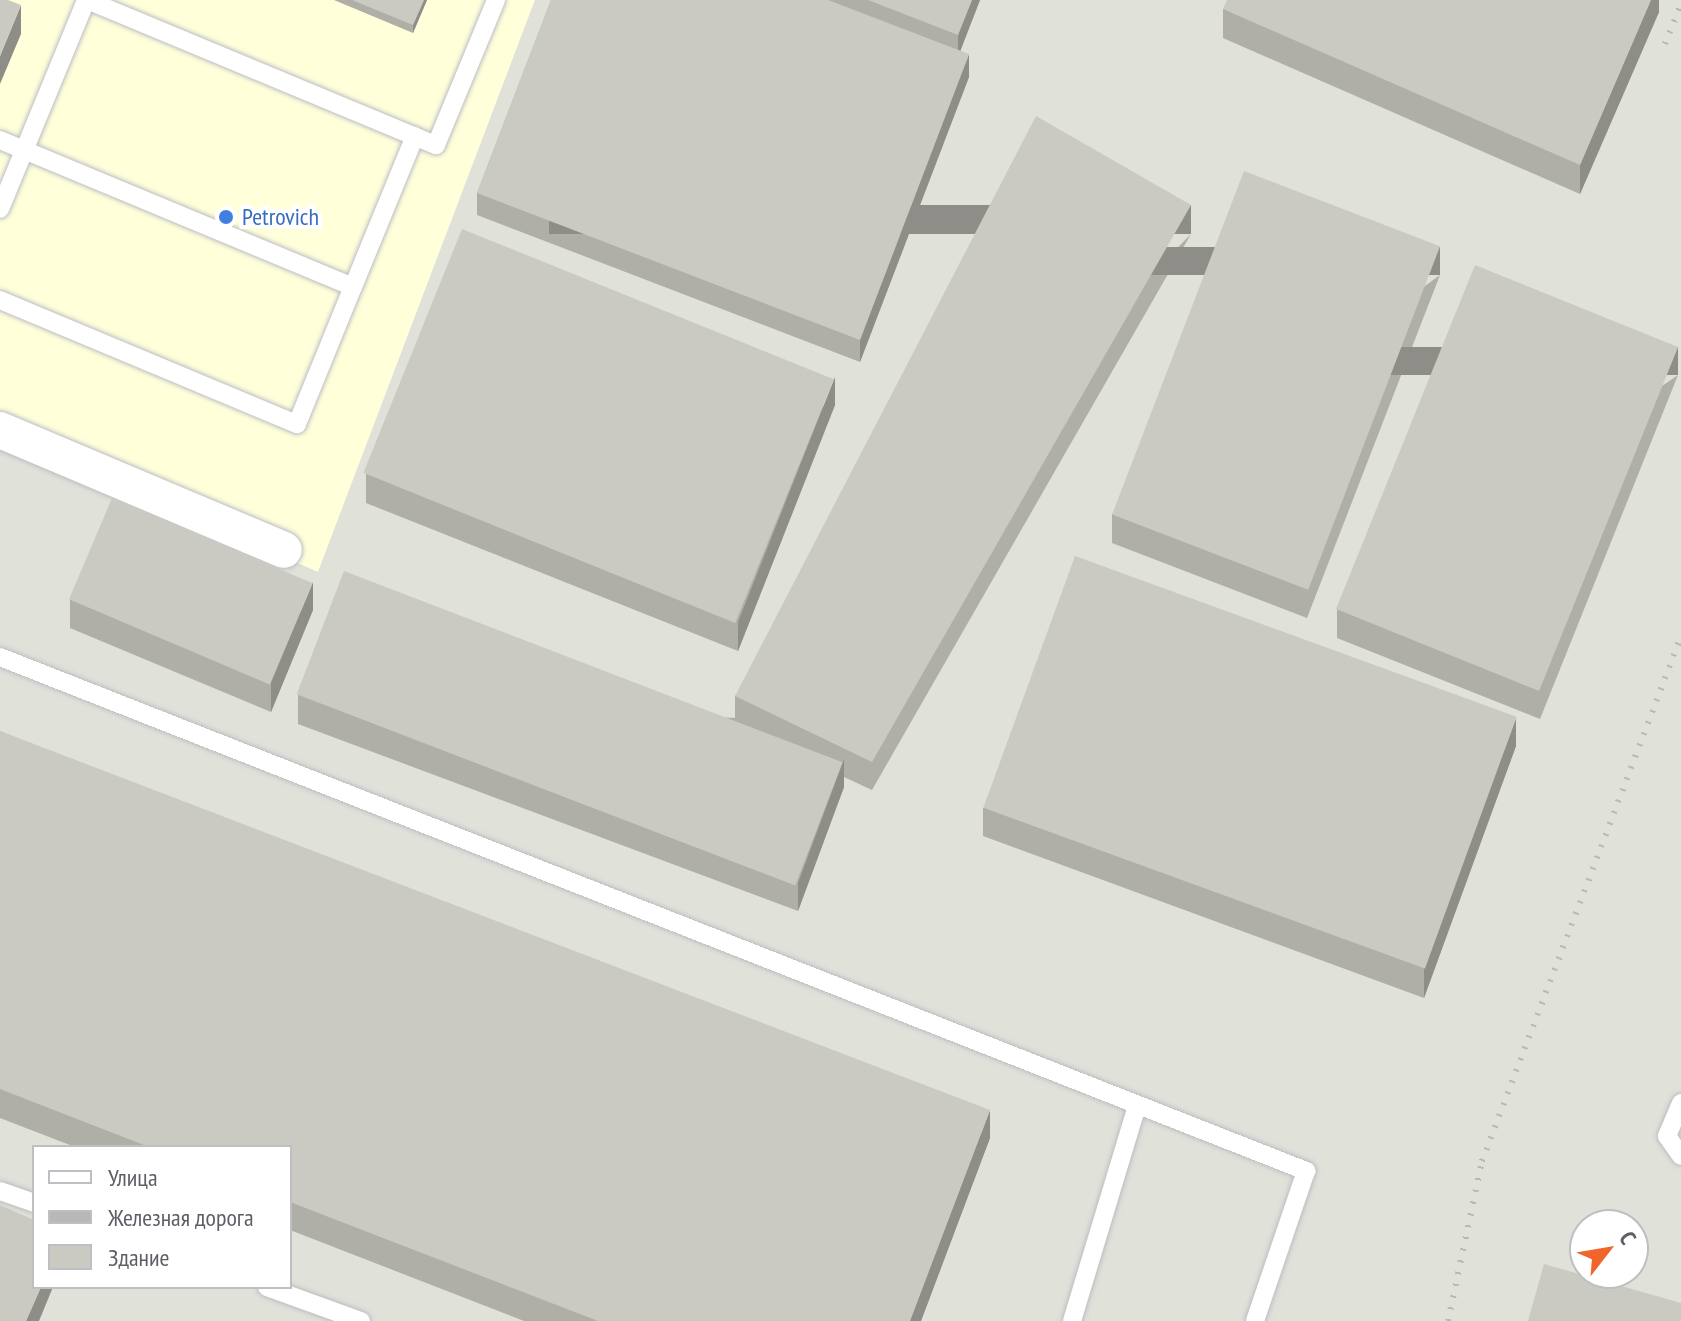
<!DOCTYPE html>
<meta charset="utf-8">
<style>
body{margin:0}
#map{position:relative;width:1681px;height:1321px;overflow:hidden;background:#f0f0e5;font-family:"PT Sans Narrow",sans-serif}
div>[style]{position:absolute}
.commercial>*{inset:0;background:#ffffda}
.industrial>*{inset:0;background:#e0e1d9}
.roads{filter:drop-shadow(0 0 2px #bcbdc4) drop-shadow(0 0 2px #bcbdc4)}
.lane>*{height:18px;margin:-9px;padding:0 9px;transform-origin:9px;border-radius:9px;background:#fff}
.street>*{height:36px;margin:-18px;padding:0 18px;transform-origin:18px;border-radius:18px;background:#fff}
.rail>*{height:6px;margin-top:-3px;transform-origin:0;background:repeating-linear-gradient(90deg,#b8b8b9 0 2px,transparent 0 12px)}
.wall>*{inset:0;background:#afaea7}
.shaded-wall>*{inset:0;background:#8e8d88;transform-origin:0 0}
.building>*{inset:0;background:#cbcac2;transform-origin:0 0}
.dots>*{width:22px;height:22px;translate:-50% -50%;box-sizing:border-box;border:4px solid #fff;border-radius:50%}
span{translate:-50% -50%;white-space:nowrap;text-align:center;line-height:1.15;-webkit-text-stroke:8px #fff;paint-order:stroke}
.shop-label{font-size:24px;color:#366cbe}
.left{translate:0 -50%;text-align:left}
.legend{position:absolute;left:32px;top:1145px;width:260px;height:144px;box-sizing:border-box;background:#fff;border:2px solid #bebfc2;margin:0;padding:10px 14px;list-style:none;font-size:24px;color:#5c5f66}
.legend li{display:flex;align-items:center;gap:16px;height:40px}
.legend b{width:40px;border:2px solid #bebfc2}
.north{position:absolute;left:1569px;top:1209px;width:80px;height:80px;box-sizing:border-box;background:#fff;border:2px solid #bebfc2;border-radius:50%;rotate:59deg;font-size:22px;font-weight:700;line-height:32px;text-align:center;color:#5c5f66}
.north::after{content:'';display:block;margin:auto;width:28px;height:36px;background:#f1652a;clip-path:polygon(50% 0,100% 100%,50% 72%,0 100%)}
</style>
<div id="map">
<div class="commercial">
<div style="clip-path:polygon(0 0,535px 0,318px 572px,0 434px)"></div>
</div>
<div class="industrial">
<div style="clip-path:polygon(evenodd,535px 0,1681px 0,1681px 1321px,0 1321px,0 434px,318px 572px,535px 0,34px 1147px,290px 1147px,290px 1287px,34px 1287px,34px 1147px,535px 0,1585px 1225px,1633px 1225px,1633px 1273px,1585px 1273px,1585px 1225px)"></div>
</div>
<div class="roads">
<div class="lane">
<div style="left:87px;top:0;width:378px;rotate:22.6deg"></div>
<div style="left:436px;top:145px;width:157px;rotate:-67.5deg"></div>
<div style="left:0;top:140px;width:382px;rotate:22.6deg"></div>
<div style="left:353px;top:287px;width:163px;rotate:-67.7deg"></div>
<div style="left:0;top:209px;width:226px;rotate:-67.6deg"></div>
<div style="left:0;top:300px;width:322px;rotate:22.7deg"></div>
<div style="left:297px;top:424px;width:148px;rotate:-67.8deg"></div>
<div style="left:0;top:657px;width:1404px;rotate:21.48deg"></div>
<div style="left:1306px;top:1171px;width:158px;rotate:108.8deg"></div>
<div style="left:1681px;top:1103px;width:36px;rotate:113deg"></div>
<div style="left:1667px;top:1136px;width:24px;rotate:55deg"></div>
<div style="left:0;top:1191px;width:36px;rotate:19deg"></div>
<div style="left:267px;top:1287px;width:100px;rotate:19.9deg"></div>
<div style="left:1072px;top:1321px;width:221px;rotate:-73.2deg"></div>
</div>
<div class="street">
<div style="left:0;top:430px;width:308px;rotate:22.9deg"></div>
</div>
</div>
<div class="rail">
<div style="left:1665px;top:44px;width:43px;rotate:-68.2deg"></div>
<div style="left:1448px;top:1321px;width:164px;rotate:-78deg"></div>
<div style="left:1482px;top:1161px;width:561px;rotate:-69.24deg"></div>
</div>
<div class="wall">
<div style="clip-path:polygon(334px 0,427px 0,413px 33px)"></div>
<div style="clip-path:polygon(551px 0,980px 0,960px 51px,969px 77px,860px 362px,477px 215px,477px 193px)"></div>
<div style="clip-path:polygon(1659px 0,1659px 12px,1580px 194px,1223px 38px,1223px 9px)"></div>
<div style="clip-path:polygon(1191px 234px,872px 790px,844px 777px,844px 787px,798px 911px,298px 724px,298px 695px,735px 718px,735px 696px)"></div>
<div style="clip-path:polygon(1440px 275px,1307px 618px,1112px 543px,1112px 514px)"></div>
<div style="clip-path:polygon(1678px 375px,1540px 719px,1337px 638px,1337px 609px)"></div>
<div style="clip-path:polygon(835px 405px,738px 651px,366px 503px,366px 474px)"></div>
<div style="clip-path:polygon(70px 600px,313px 610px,271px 712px,70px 628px)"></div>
<div style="clip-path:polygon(0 731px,990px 1138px,921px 1321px,524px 1321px,290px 1230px,290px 1147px,75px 1147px,0 1118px)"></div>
<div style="clip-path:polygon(1516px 746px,1424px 998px,983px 836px,983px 808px)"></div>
</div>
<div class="shaded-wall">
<div style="clip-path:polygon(424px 0,427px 0,413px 33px,413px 25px)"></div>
<div style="clip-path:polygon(972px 0,980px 0,958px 57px,958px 35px)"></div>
<div style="clip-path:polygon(1651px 0,1659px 0,1659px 12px,1580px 194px,1580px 165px)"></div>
<div style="clip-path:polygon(21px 5px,21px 34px,0 84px,0 56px)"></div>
<div style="clip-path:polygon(969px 54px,969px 77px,860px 362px,860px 340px)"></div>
<div style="left:1191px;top:205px;width:29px;height:642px;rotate:90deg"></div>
<div style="left:1440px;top:247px;width:28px;height:368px;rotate:90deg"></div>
<div style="left:1678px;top:347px;width:28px;height:371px;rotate:90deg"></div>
<div style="clip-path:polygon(835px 377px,835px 405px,738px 651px,738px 622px)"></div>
<div style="clip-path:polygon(313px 582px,313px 610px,271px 712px,271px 683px)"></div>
<div style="clip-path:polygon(1516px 718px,1516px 746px,1424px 998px,1424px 969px)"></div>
<div style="clip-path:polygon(844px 759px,844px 787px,798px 911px,798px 883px)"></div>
<div style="clip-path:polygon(990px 1110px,990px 1138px,921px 1321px,910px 1321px)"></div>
<div style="clip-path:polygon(41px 1287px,53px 1287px,39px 1321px,26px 1321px)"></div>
</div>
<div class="building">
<div style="clip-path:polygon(0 0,8px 0,21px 5px,0 56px)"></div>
<div style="clip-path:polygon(352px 0,424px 0,413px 25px)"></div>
<div style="clip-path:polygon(551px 0,828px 0,969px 54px,860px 340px,477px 193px)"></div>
<div style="clip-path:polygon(868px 0,972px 0,958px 35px)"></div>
<div style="clip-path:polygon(1227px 0,1651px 0,1580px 165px,1223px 9px)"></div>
<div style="clip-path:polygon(1036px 116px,1191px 205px,872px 762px,735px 696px)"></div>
<div style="left:1244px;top:171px;width:210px;height:368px;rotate:21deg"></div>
<div style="left:462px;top:229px;width:401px;height:263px;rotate:22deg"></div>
<div style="left:1475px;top:265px;width:219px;height:371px;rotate:22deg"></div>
<div style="left:112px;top:498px;width:218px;height:110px;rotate:23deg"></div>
<div style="left:1075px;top:556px;width:470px;height:268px;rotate:20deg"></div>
<div style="left:344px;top:571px;width:534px;height:132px;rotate:21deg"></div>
<div style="clip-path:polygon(0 731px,990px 1110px,910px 1321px,598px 1321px,290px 1202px,290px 1147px,149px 1147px,0 1089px)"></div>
<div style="clip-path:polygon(0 1205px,34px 1220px,34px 1287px,41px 1287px,26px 1321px,0 1321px)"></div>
<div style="clip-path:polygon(1544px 1264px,1681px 1303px,1681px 1321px,1528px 1321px)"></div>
</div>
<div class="dots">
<div style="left:226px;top:217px;background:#3f7fe0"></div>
</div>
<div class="shop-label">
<span class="left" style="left:242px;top:217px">Petrovich</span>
</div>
<ul class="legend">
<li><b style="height:10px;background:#fff"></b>Улица</li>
<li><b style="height:10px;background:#b8b8b9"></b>Железная дорога</li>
<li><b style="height:22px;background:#cbcac2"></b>Здание</li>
</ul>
<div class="north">С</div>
</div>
